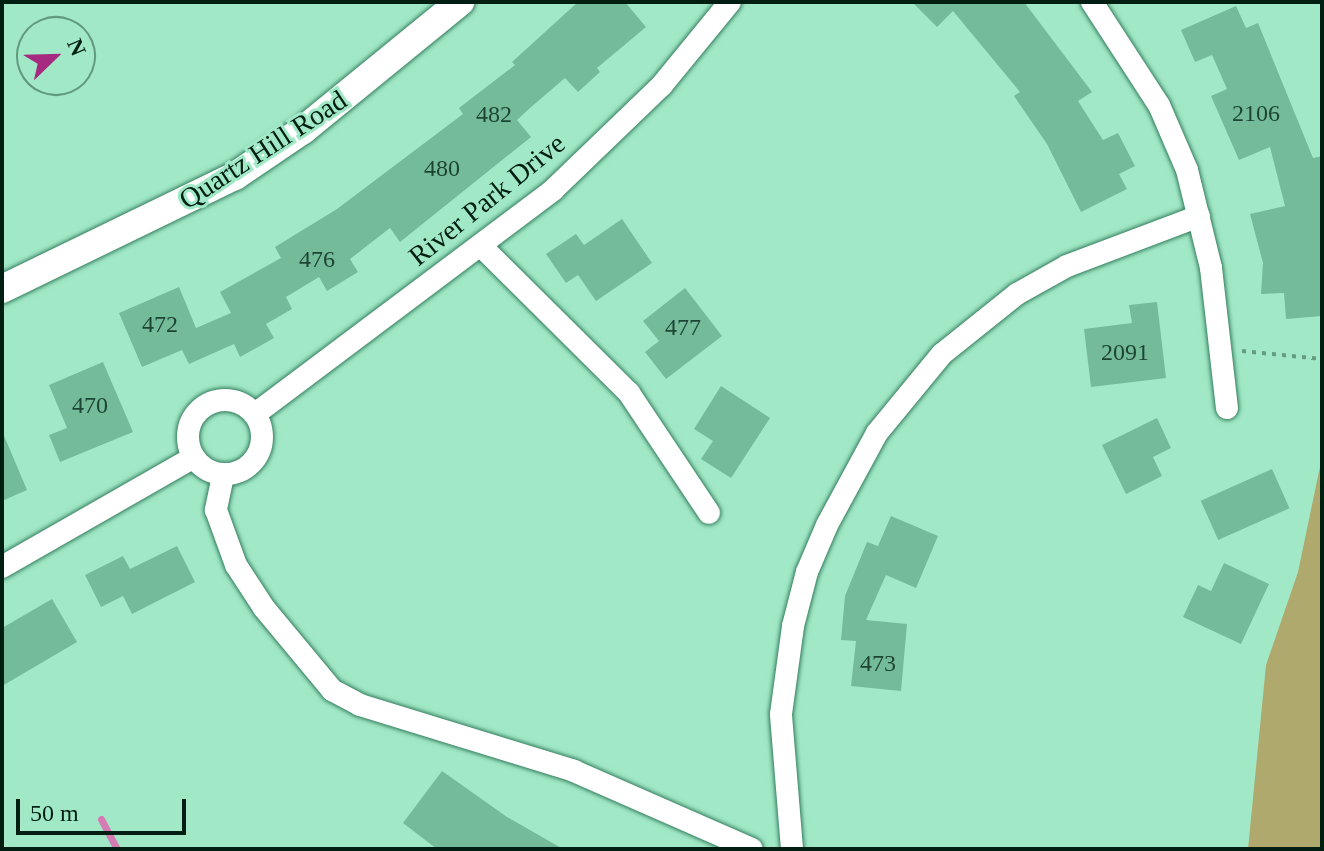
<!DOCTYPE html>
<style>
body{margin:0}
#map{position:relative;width:1324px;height:851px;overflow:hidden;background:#a1e9c6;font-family:"Times New Roman",serif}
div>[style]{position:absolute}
.green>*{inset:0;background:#b0a96e}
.stream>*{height:7px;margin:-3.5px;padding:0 3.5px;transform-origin:3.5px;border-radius:3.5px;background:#d57cb4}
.building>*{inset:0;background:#74bb99;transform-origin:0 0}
.path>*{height:4px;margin-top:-2px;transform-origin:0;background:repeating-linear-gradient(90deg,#659d83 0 4px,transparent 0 10px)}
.roads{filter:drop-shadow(0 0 2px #357d5e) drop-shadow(0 0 2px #357d5e)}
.minor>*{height:22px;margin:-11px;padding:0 11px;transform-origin:11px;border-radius:11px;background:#fff}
.minor>.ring{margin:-11px;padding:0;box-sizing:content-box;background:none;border:22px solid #fff;border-radius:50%}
.tertiary>*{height:28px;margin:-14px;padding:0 14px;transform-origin:14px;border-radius:14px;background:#fff}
span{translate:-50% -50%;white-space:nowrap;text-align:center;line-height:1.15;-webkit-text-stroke:6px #a1e9c6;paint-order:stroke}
.number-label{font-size:24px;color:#1e4534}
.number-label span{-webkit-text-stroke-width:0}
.street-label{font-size:28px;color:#011e12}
.frame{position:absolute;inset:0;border:4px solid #011e12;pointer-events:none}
.north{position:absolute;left:16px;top:16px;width:80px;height:80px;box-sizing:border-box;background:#a1e9c6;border:2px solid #61987e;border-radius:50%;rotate:67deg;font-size:22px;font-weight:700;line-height:32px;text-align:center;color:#011e12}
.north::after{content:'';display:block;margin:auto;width:28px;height:36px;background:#a52a80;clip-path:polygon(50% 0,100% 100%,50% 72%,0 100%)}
.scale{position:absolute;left:16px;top:799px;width:170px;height:36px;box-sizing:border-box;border:4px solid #011e12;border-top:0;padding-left:10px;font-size:24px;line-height:28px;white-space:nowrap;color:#011e12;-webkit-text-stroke:6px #a1e9c6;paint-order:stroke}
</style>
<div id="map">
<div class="green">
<div style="clip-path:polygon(1322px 457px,1322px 849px,1248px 849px,1266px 665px,1298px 572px)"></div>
</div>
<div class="stream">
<div style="left:101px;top:819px;width:34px;rotate:62deg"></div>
</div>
<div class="building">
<div style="clip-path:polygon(578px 2px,625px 2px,646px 27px,597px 68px,600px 72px,578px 92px,565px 78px,530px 108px,517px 120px,531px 137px,400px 242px,390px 228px,350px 259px,358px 272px,327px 291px,319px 277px,286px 297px,292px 309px,266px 324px,274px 338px,240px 357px,234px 344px,189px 364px,182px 350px,142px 367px,119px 313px,179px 287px,196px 328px,231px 313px,220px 292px,281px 258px,275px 247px,337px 209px,463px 114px,459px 108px,515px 65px,512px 62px)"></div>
<div style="clip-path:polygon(912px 2px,1024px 2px,1092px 92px,1078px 101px,1103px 140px,1118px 133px,1135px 166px,1119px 174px,1127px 189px,1081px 212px,1047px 144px,1014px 96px,1020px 92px,953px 11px,937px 27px)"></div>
<div style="clip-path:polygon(1236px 6px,1246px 28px,1258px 23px,1313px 158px,1322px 156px,1322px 316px,1286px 319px,1284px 293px,1261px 294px,1263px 263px,1250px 214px,1285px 206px,1270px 147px,1239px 160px,1211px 96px,1227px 89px,1212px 55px,1195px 62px,1181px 30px)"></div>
<div style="clip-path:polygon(622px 219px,652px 263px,596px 301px,578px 275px,566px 283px,546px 254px,576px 234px,584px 245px)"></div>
<div style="clip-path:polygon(685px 288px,722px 336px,666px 379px,645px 352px,659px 341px,643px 321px)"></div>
<div style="clip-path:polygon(1157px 302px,1166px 378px,1091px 387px,1084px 329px,1132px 323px,1129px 305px)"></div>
<div style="clip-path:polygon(103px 362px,133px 432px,60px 462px,49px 435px,67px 428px,49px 385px)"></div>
<div style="clip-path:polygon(721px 386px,770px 418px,731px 478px,701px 459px,713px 441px,694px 429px)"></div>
<div style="clip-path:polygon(1157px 418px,1171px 448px,1153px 457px,1162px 476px,1126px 494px,1102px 445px)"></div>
<div style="clip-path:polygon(2px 431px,27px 490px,2px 501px)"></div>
<div style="left:1272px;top:469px;width:43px;height:78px;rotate:66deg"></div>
<div style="clip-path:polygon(891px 516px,938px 536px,916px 588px,886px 575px,866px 620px,907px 624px,901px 691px,851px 686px,856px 641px,841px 640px,845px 596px,867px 542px,878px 546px)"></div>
<div style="clip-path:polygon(177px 546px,195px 582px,132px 614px,123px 596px,101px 607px,85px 575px,123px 556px,130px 569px)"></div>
<div style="clip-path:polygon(1224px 563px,1269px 584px,1241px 644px,1183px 617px,1198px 585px,1211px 591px)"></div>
<div style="clip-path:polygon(52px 599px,77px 642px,2px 686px,2px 628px)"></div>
<div style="clip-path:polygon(442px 771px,507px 817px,563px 849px,437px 849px,403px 823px)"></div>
</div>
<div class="path">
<div style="left:1242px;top:351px;width:80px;rotate:5.7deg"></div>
</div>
<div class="roads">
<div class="minor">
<div style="left:1092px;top:2px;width:123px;rotate:57deg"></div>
<div style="left:1159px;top:105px;width:71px;rotate:66.7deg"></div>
<div style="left:1187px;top:170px;width:101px;rotate:76.2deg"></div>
<div style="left:1211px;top:268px;width:141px;rotate:83.5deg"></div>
<div style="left:481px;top:246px;width:209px;rotate:44.8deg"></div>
<div style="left:629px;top:393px;width:144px;rotate:56.3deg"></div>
<div class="ring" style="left:188px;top:400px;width:52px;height:52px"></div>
<div style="left:255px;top:414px;width:373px;rotate:-36.9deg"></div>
<div style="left:553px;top:190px;width:151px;rotate:-43.9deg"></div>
<div style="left:662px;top:85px;width:107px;rotate:-50.7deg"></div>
<div style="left:223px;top:476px;width:35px;rotate:102deg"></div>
<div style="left:216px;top:510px;width:59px;rotate:70deg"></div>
<div style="left:236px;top:565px;width:51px;rotate:56.9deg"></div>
<div style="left:264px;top:608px;width:107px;rotate:50.3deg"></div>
<div style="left:332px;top:690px;width:32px;rotate:28deg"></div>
<div style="left:360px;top:705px;width:224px;rotate:17.1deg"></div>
<div style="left:574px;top:771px;width:194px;rotate:23.7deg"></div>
<div style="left:2px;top:567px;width:221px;rotate:-29.8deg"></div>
<div style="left:792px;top:849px;width:135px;rotate:-94.7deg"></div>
<div style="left:781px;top:714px;width:89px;rotate:-82.2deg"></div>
<div style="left:793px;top:626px;width:56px;rotate:-75.5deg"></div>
<div style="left:807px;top:572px;width:51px;rotate:-66.9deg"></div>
<div style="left:827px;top:525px;width:105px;rotate:-61.5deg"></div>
<div style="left:877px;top:433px;width:102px;rotate:-50.6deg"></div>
<div style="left:942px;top:354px;width:96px;rotate:-38.7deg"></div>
<div style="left:1017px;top:294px;width:57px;rotate:-29.2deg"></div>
<div style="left:1067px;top:266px;width:141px;rotate:-20.7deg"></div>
</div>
<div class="tertiary">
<div style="left:2px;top:289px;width:259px;rotate:-25.9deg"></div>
<div style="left:235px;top:176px;width:82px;rotate:-34.1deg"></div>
<div style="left:303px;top:130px;width:203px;rotate:-39.2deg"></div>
</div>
</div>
<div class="number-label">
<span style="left:1256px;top:114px">2106</span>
<span style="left:494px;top:115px">482</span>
<span style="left:442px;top:169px">480</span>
<span style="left:317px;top:260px">476</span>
<span style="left:160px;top:325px">472</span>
<span style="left:683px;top:328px">477</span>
<span style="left:1125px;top:353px">2091</span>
<span style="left:90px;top:406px">470</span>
<span style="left:878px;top:664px">473</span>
</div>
<div class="street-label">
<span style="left:263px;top:150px;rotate:-33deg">Quartz Hill Road</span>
<span style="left:487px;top:200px;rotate:-39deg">River Park Drive</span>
</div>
<div class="frame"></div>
<div class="north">N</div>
<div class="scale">50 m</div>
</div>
